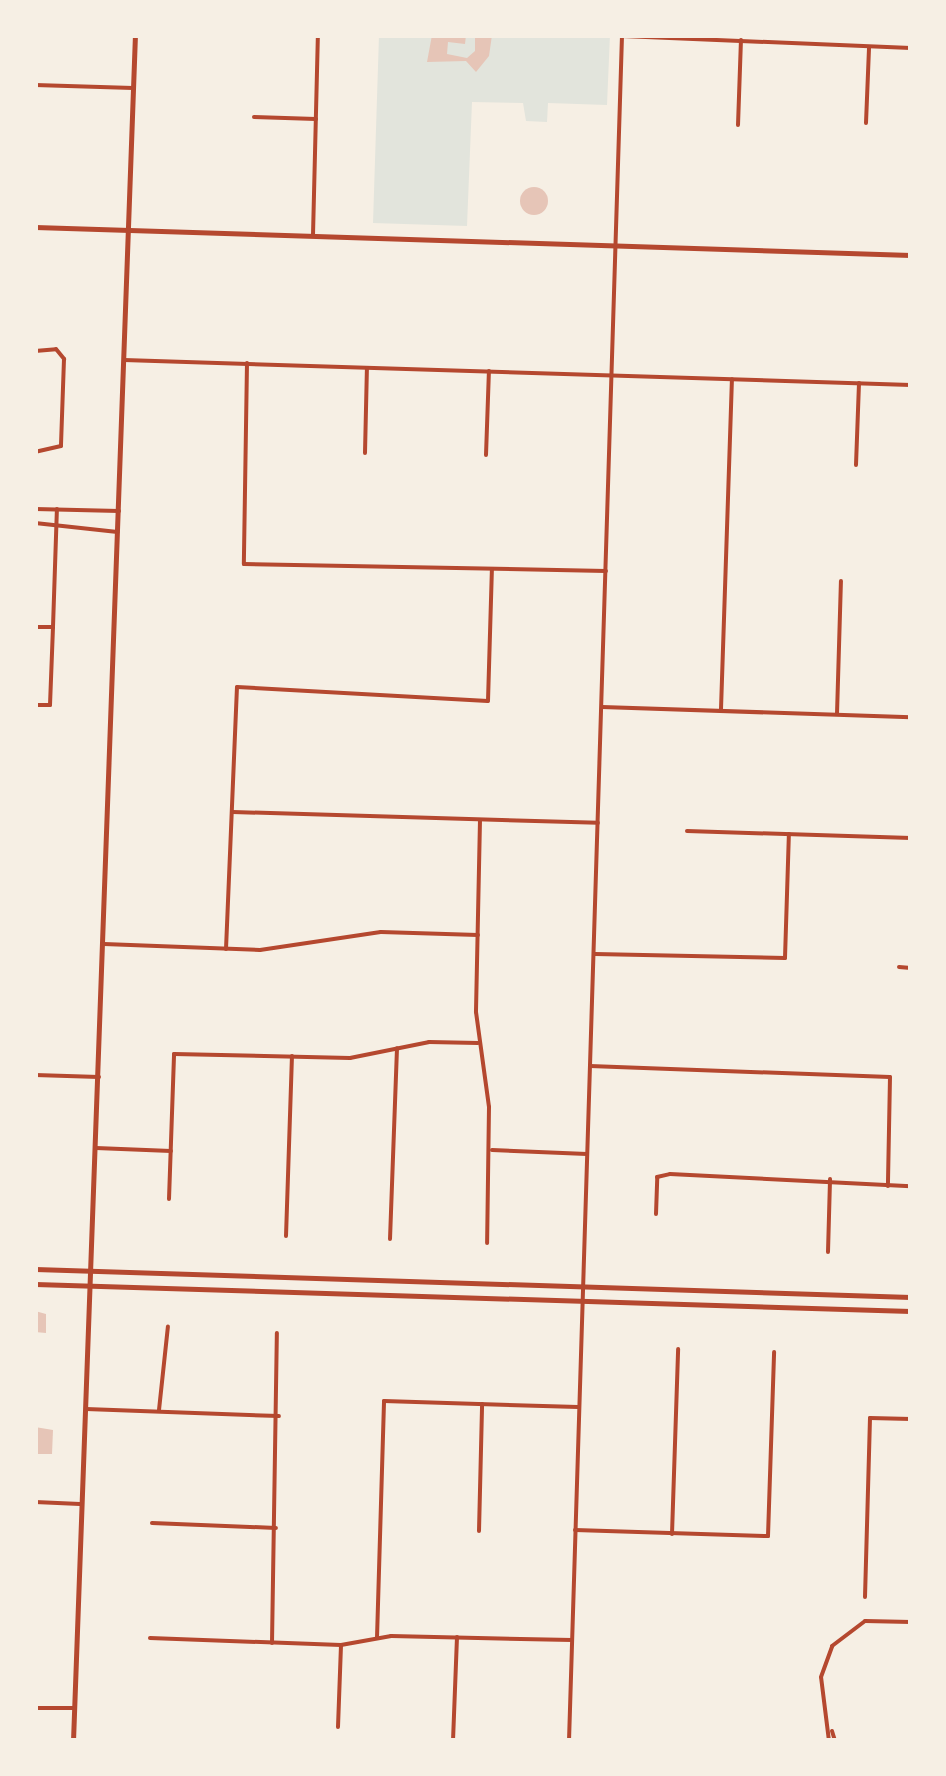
<!DOCTYPE html>
<style>
body{margin:0}
#map{position:relative;width:946px;height:1776px;overflow:hidden;background:#f6efe4;font-family:Helvetica,sans-serif}
div>[style]{position:absolute}
.green>*{inset:0;background:#e2e4dc}
.building>*{inset:0;background:#e6c5b7}
.round{border-radius:50%}
.minor>*{height:4px;margin:-2px;padding:0 2px;transform-origin:2px;border-radius:2px;background:#b5482f}
.secondary>*{height:5px;margin:-2.5px;padding:0 2.5px;transform-origin:2.5px;border-radius:2.5px;background:#b5482f}
.primary>*{height:5px;margin:-2.5px;padding:0 2.5px;transform-origin:2.5px;border-radius:2.5px;background:#b5482f}
span{translate:-50% -50%;white-space:nowrap;text-align:center;line-height:1.15;-webkit-text-stroke:8px #f6efe4;paint-order:stroke}
.frame{position:absolute;inset:0;border:38px solid #f6efe4;pointer-events:none}
</style>
<div id="map">
<div class="green">
<div style="clip-path:polygon(379px 35px,610px 35px,607px 105px,548px 103px,547px 122px,526px 121px,523px 103px,472px 102px,467px 226px,373px 223px)"></div>
</div>
<div class="building">
<div style="clip-path:polygon(432px 35px,466px 35px,465px 44px,448px 42px,447px 54px,467px 58px,475px 51px,475px 35px,492px 35px,489px 56px,476px 72px,466px 61px,427px 62px)"></div>
<div class="round" style="left:520px;top:187px;width:28px;height:28px"></div>
<div style="clip-path:polygon(35px 1311px,46px 1314px,46px 1333px,35px 1332px)"></div>
<div style="clip-path:polygon(35px 1427px,53px 1430px,52px 1454px,35px 1454px)"></div>
</div>
<div class="minor">
<div style="left:622px;top:36px;width:289px;rotate:2.4deg"></div>
<div style="left:35px;top:85px;width:98px;rotate:1.8deg"></div>
<div style="left:254px;top:117px;width:62px;rotate:1.8deg"></div>
<div style="left:866px;top:123px;width:76px;rotate:-87.7deg"></div>
<div style="left:738px;top:125px;width:85px;rotate:-88deg"></div>
<div style="left:313px;top:235px;width:200px;rotate:-88.6deg"></div>
<div style="left:35px;top:351px;width:21px;rotate:-5deg"></div>
<div style="left:56px;top:349px;width:13px;rotate:51deg"></div>
<div style="left:64px;top:359px;width:87px;rotate:92deg"></div>
<div style="left:61px;top:446px;width:27px;rotate:167deg"></div>
<div style="left:124px;top:360px;width:787px;rotate:1.82deg"></div>
<div style="left:247px;top:363px;width:201px;rotate:90.9deg"></div>
<div style="left:244px;top:564px;width:362px;rotate:1.1deg"></div>
<div style="left:365px;top:453px;width:85px;rotate:-88.7deg"></div>
<div style="left:486px;top:455px;width:84px;rotate:-88deg"></div>
<div style="left:856px;top:465px;width:82px;rotate:-87.9deg"></div>
<div style="left:35px;top:509px;width:84px;rotate:1.4deg"></div>
<div style="left:35px;top:523px;width:83px;rotate:6.2deg"></div>
<div style="left:35px;top:627px;width:18px"></div>
<div style="left:53px;top:627px;width:78px;rotate:92.2deg"></div>
<div style="left:50px;top:705px;width:15px;rotate:180deg"></div>
<div style="left:53px;top:627px;width:118px;rotate:-88.1deg"></div>
<div style="left:602px;top:707px;width:309px;rotate:1.9deg"></div>
<div style="left:721px;top:709px;width:330px;rotate:-88.1deg"></div>
<div style="left:837px;top:714px;width:133px;rotate:-88.3deg"></div>
<div style="left:233px;top:812px;width:365px;rotate:1.7deg"></div>
<div style="left:480px;top:820px;width:192px;rotate:91.2deg"></div>
<div style="left:476px;top:1012px;width:96px;rotate:82.2deg"></div>
<div style="left:489px;top:1107px;width:136px;rotate:90.8deg"></div>
<div style="left:687px;top:831px;width:224px;rotate:1.8deg"></div>
<div style="left:104px;top:944px;width:156px;rotate:2.2deg"></div>
<div style="left:260px;top:950px;width:122px;rotate:-8.5deg"></div>
<div style="left:381px;top:932px;width:97px;rotate:1.8deg"></div>
<div style="left:226px;top:949px;width:262px;rotate:-87.6deg"></div>
<div style="left:237px;top:687px;width:251px;rotate:3.2deg"></div>
<div style="left:488px;top:701px;width:132px;rotate:-88.3deg"></div>
<div style="left:595px;top:954px;width:190px;rotate:1.2deg"></div>
<div style="left:785px;top:958px;width:124px;rotate:-88.2deg"></div>
<div style="left:899px;top:967px;width:12px;rotate:5deg"></div>
<div style="left:590px;top:1066px;width:300px;rotate:2.1deg"></div>
<div style="left:890px;top:1077px;width:109px;rotate:91.1deg"></div>
<div style="left:35px;top:1075px;width:64px;rotate:1.8deg"></div>
<div style="left:96px;top:1148px;width:75px;rotate:2.3deg"></div>
<div style="left:492px;top:1150px;width:95px;rotate:2.4deg"></div>
<div style="left:169px;top:1199px;width:145px;rotate:-88deg"></div>
<div style="left:174px;top:1054px;width:176px;rotate:1.3deg"></div>
<div style="left:350px;top:1058px;width:81px;rotate:-11.4deg"></div>
<div style="left:429px;top:1042px;width:49px;rotate:1.2deg"></div>
<div style="left:656px;top:1214px;width:37px;rotate:-88deg"></div>
<div style="left:657px;top:1177px;width:13px;rotate:-13deg"></div>
<div style="left:670px;top:1174px;width:241px;rotate:2.9deg"></div>
<div style="left:286px;top:1236px;width:180px;rotate:-88.1deg"></div>
<div style="left:390px;top:1239px;width:191px;rotate:-87.9deg"></div>
<div style="left:828px;top:1252px;width:73px;rotate:-88.4deg"></div>
<div style="left:86px;top:1409px;width:193px;rotate:2.1deg"></div>
<div style="left:159px;top:1410px;width:84px;rotate:-83.9deg"></div>
<div style="left:35px;top:1502px;width:45px;rotate:2.5deg"></div>
<div style="left:152px;top:1523px;width:124px;rotate:2.3deg"></div>
<div style="left:575px;top:1530px;width:193px;rotate:1.8deg"></div>
<div style="left:768px;top:1536px;width:184px;rotate:-88.1deg"></div>
<div style="left:479px;top:1531px;width:127px;rotate:-88.6deg"></div>
<div style="left:672px;top:1534px;width:185px;rotate:-88.1deg"></div>
<div style="left:865px;top:1597px;width:179px;rotate:-88.4deg"></div>
<div style="left:870px;top:1418px;width:41px;rotate:1.4deg"></div>
<div style="left:150px;top:1638px;width:191px;rotate:2.1deg"></div>
<div style="left:341px;top:1645px;width:51px;rotate:-10.2deg"></div>
<div style="left:391px;top:1636px;width:181px;rotate:1.3deg"></div>
<div style="left:377px;top:1638px;width:237px;rotate:-88.3deg"></div>
<div style="left:384px;top:1401px;width:194px;rotate:1.8deg"></div>
<div style="left:272px;top:1643px;width:310px;rotate:-89.1deg"></div>
<div style="left:35px;top:1708px;width:39px"></div>
<div style="left:338px;top:1727px;width:82px;rotate:-87.9deg"></div>
<div style="left:832px;top:1731px;width:10px;rotate:73deg"></div>
<div style="left:453px;top:1741px;width:104px;rotate:-87.8deg"></div>
<div style="left:569px;top:1741px;width:1707px;rotate:-88.22deg"></div>
<div style="left:829px;top:1741px;width:64px;rotate:-97.1deg"></div>
<div style="left:821px;top:1677px;width:33px;rotate:-70deg"></div>
<div style="left:832px;top:1646px;width:41px;rotate:-37.1deg"></div>
<div style="left:865px;top:1621px;width:46px;rotate:1.2deg"></div>
</div>
<div class="secondary">
<div style="left:35px;top:227px;width:876px;rotate:1.83deg"></div>
</div>
<div class="primary">
<div style="left:35px;top:1269px;width:876px;rotate:1.83deg"></div>
<div style="left:35px;top:1284px;width:876px;rotate:1.77deg"></div>
<div style="left:73px;top:1741px;width:1707px;rotate:-87.92deg"></div>
</div>
<div class="frame"></div>
</div>
